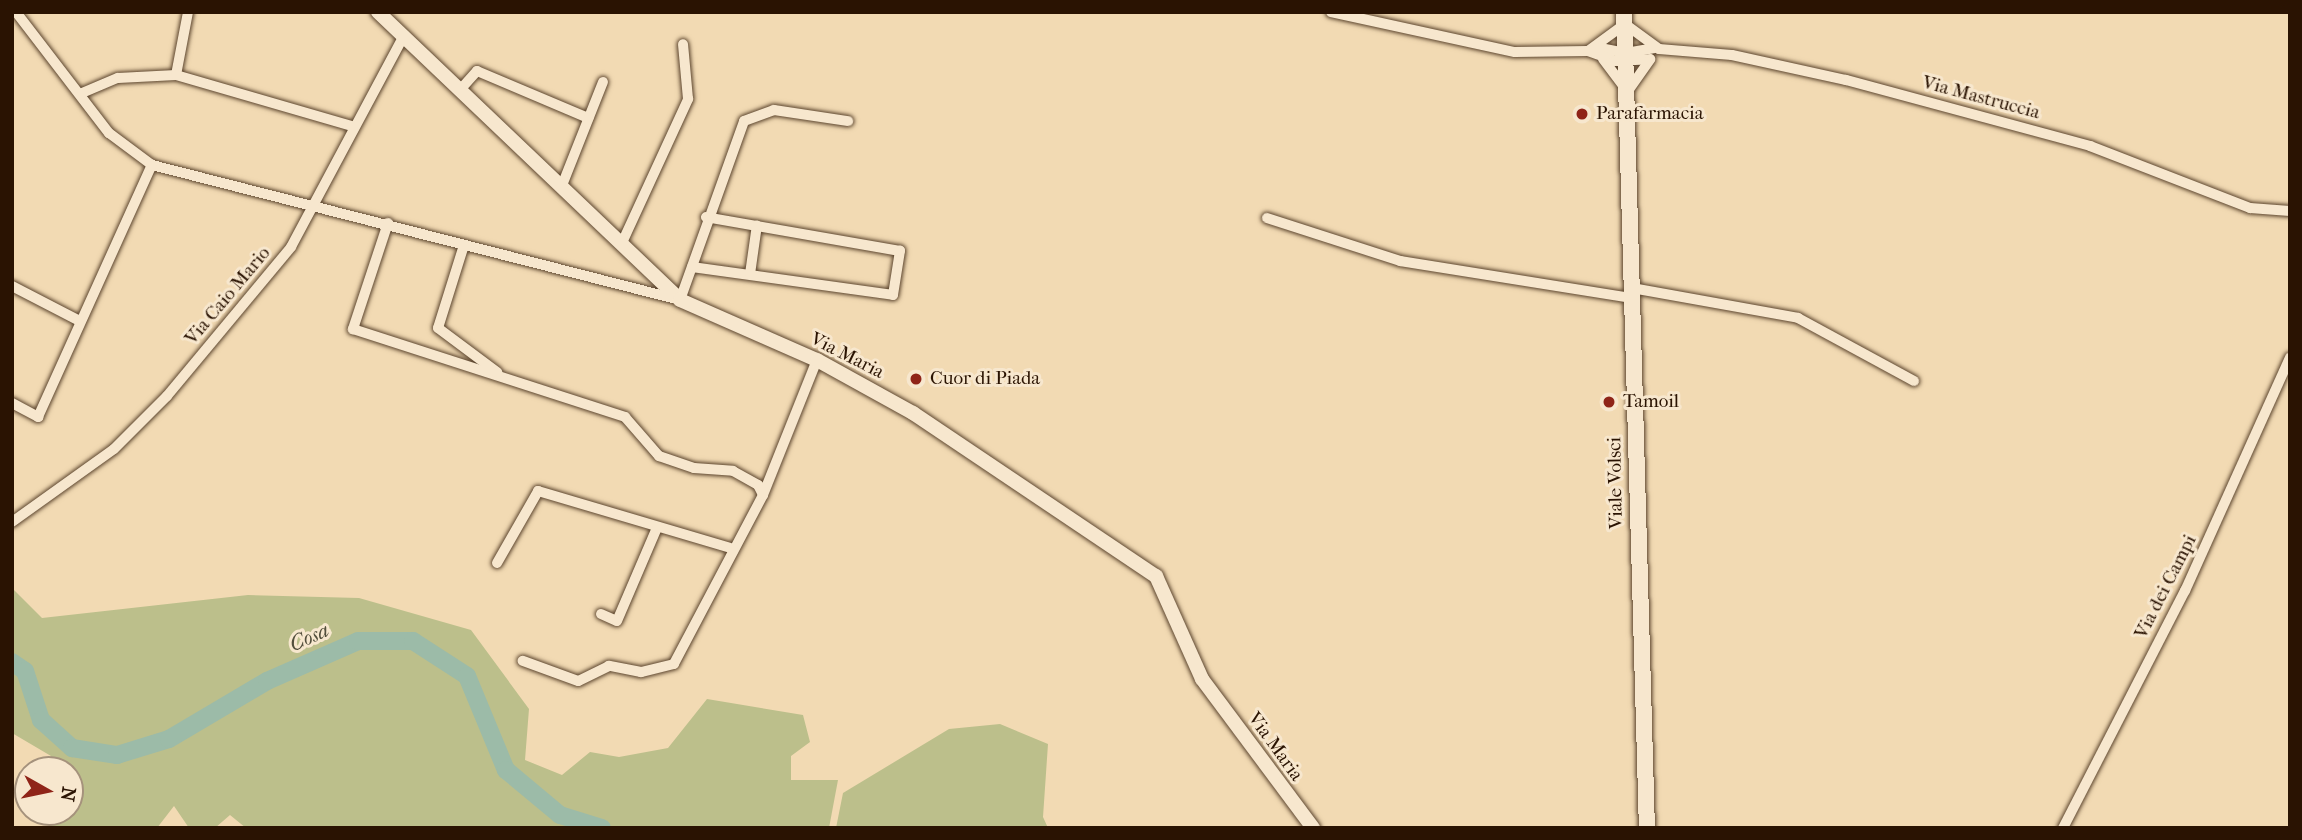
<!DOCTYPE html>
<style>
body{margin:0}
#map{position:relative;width:2302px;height:840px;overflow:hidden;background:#f2dab3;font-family:"IM FELL French Canon",serif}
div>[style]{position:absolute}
.green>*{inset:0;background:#bcbf8b}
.river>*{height:18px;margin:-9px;padding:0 9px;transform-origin:9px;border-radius:9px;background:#9cbba8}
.roads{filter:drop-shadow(0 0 2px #5c452e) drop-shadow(0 0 2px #5c452e)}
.minor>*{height:10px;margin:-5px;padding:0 5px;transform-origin:5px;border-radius:5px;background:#f7e7ce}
.tertiary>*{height:14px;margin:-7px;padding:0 7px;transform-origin:7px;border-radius:7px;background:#f7e7ce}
.secondary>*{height:16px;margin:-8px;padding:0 8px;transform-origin:8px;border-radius:8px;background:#f7e7ce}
.dots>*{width:19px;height:19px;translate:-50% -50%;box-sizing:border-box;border:4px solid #f7e7ce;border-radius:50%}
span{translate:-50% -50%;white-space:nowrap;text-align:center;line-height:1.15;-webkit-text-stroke:6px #f7e7ce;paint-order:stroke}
.street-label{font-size:19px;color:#2a1302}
.poi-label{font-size:19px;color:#2a1302}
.left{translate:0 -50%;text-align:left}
.water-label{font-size:21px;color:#524e3c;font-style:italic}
.frame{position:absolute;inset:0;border:14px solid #2a1302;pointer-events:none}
.north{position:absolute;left:14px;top:756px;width:70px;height:70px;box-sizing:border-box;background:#f7e7ce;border:2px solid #a5927c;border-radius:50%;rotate:99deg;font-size:19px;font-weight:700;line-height:28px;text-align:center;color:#2a1302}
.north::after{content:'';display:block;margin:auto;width:24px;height:32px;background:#8f2418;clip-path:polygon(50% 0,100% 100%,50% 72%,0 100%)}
</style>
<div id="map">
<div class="green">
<div style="clip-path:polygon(12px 588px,42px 618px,248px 595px,359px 598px,471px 630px,529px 709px,525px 760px,562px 775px,590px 752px,619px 757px,668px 748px,707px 699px,803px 715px,810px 742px,791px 756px,791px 780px,838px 780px,829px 828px,246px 828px,230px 815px,215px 828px,189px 828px,174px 806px,157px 828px,52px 828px,32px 813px,70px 812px,70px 770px,47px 770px,51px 756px,12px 733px)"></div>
<div style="clip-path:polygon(1000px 724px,1048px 744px,1043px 817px,1048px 828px,836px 828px,843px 793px,949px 729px)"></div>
</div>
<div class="river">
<div style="left:12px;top:662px;width:16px;rotate:35deg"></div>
<div style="left:25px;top:671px;width:52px;rotate:71.9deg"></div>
<div style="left:41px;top:720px;width:42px;rotate:42.1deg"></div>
<div style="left:72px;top:748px;width:46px;rotate:8.8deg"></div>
<div style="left:117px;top:755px;width:54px;rotate:-17.1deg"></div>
<div style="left:169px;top:739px;width:114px;rotate:-30.6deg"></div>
<div style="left:267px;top:681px;width:99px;rotate:-23.7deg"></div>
<div style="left:358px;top:641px;width:55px"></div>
<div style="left:413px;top:641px;width:64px;rotate:32.9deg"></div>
<div style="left:467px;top:676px;width:102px;rotate:67.5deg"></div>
<div style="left:506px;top:770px;width:70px;rotate:39.8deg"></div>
<div style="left:560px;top:815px;width:44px;rotate:17.2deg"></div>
</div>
<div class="roads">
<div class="minor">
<div style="left:16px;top:12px;width:153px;rotate:52.5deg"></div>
<div style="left:109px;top:133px;width:54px;rotate:36.7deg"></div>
<div style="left:152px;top:165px;width:545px;rotate:14.34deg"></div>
<div style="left:680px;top:300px;width:190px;rotate:-70.3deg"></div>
<div style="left:744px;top:121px;width:32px;rotate:-20deg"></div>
<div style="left:774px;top:110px;width:75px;rotate:8.5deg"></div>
<div style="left:1331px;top:12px;width:188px;rotate:12.3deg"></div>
<div style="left:1515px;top:52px;width:73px;rotate:-0.8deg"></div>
<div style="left:1588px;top:51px;width:46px;rotate:-36.1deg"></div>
<div style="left:1625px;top:24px;width:42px;rotate:36.3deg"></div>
<div style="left:1659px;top:49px;width:73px;rotate:4.7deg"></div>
<div style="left:1732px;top:55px;width:117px;rotate:12.4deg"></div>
<div style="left:1846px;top:80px;width:253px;rotate:15.1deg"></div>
<div style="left:2090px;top:146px;width:172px;rotate:21.2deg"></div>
<div style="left:2250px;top:208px;width:40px;rotate:4.3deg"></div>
<div style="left:1600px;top:48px;width:26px;rotate:11deg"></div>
<div style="left:1626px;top:53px;width:29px;rotate:-10deg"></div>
<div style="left:1588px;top:51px;width:29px;rotate:20deg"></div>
<div style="left:1615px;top:61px;width:35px;rotate:-3deg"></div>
<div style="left:1603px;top:59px;width:36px;rotate:53deg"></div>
<div style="left:176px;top:75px;width:64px;rotate:-79.2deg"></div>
<div style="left:459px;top:91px;width:27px;rotate:-48deg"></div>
<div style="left:477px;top:71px;width:121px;rotate:22.9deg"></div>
<div style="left:1628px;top:91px;width:39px;rotate:-55deg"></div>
<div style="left:82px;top:93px;width:39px;rotate:-23deg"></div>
<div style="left:118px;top:78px;width:58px;rotate:-3deg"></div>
<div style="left:176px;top:75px;width:183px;rotate:16.2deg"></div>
<div style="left:561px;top:188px;width:114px;rotate:-68.4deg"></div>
<div style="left:1267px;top:218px;width:140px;rotate:17.9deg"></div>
<div style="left:1400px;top:261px;width:235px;rotate:9.1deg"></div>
<div style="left:388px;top:223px;width:112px;rotate:108.3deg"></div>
<div style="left:353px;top:329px;width:286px;rotate:17.9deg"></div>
<div style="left:625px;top:417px;width:52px;rotate:48.9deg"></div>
<div style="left:659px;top:456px;width:37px;rotate:19deg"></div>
<div style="left:694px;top:468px;width:39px;rotate:4deg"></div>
<div style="left:733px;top:471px;width:29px;rotate:29deg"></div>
<div style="left:758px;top:485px;width:11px;rotate:63deg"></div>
<div style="left:763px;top:495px;width:191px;rotate:117.8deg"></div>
<div style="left:674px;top:664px;width:34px;rotate:166deg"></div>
<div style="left:641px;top:672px;width:33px;rotate:-169deg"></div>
<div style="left:609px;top:666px;width:34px;rotate:154deg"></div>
<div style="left:578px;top:681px;width:59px;rotate:-160deg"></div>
<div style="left:464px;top:245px;width:87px;rotate:107.4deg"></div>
<div style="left:438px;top:328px;width:74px;rotate:36.7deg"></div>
<div style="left:621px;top:245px;width:161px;rotate:-65.3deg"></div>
<div style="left:688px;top:99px;width:55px;rotate:-95.2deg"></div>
<div style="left:692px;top:267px;width:203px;rotate:7.9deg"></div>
<div style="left:893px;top:295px;width:45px;rotate:-81deg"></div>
<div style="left:900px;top:251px;width:197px;rotate:-170.1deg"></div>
<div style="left:750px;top:274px;width:49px;rotate:-81.9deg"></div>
<div style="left:12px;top:286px;width:74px;rotate:27.3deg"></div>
<div style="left:1632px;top:288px;width:169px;rotate:10.2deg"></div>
<div style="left:1798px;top:318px;width:132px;rotate:28.5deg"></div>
<div style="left:12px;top:403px;width:30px;rotate:28deg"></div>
<div style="left:38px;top:417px;width:277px;rotate:-65.7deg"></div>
<div style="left:763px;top:495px;width:145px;rotate:-68.2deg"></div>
<div style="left:12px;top:522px;width:125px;rotate:-35.6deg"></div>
<div style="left:114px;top:449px;width:75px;rotate:-45deg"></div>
<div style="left:167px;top:396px;width:194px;rotate:-50.2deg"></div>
<div style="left:291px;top:247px;width:238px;rotate:-61.9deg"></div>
<div style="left:497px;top:563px;width:83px;rotate:-60.3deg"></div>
<div style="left:538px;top:491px;width:200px;rotate:16.5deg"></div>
<div style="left:601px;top:614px;width:17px;rotate:24deg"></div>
<div style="left:617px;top:621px;width:99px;rotate:-66.8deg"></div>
<div style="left:2063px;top:828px;width:267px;rotate:-62.8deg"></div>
<div style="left:2185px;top:591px;width:256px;rotate:-65.8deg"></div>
</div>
<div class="tertiary">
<div style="left:378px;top:12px;width:417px;rotate:43.6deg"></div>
<div style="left:680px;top:300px;width:150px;rotate:23.7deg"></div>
<div style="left:817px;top:360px;width:110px;rotate:28.9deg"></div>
<div style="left:913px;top:413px;width:293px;rotate:33.9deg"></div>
<div style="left:1156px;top:576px;width:113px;rotate:65.9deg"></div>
<div style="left:1202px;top:679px;width:186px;rotate:53.3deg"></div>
</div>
<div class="secondary">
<div style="left:1624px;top:12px;width:816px;rotate:88.39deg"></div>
</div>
</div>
<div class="dots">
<div style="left:1582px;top:114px;background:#8f2418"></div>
<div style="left:916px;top:379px;background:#8f2418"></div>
<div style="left:1609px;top:402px;background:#8f2418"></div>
</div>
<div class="street-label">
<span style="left:1981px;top:98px;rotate:15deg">Via Mastruccia</span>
<span style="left:228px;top:296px;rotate:-50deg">Via Caio Mario</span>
<span style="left:847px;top:356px;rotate:27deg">Via Maria</span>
<span style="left:1616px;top:483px;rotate:-91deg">Viale Volsci</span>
<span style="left:2166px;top:587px;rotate:-63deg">Via dei Campi</span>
<span style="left:1275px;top:747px;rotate:54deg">Via Maria</span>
</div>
<div class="poi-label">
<span class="left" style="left:1596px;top:114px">Parafarmacia</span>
<span class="left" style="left:930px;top:379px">Cuor di Piada</span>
<span class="left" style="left:1623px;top:402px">Tamoil</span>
</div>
<div class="water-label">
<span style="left:309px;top:637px;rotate:-24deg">Cosa</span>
</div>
<div class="frame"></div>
<div class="north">N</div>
</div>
